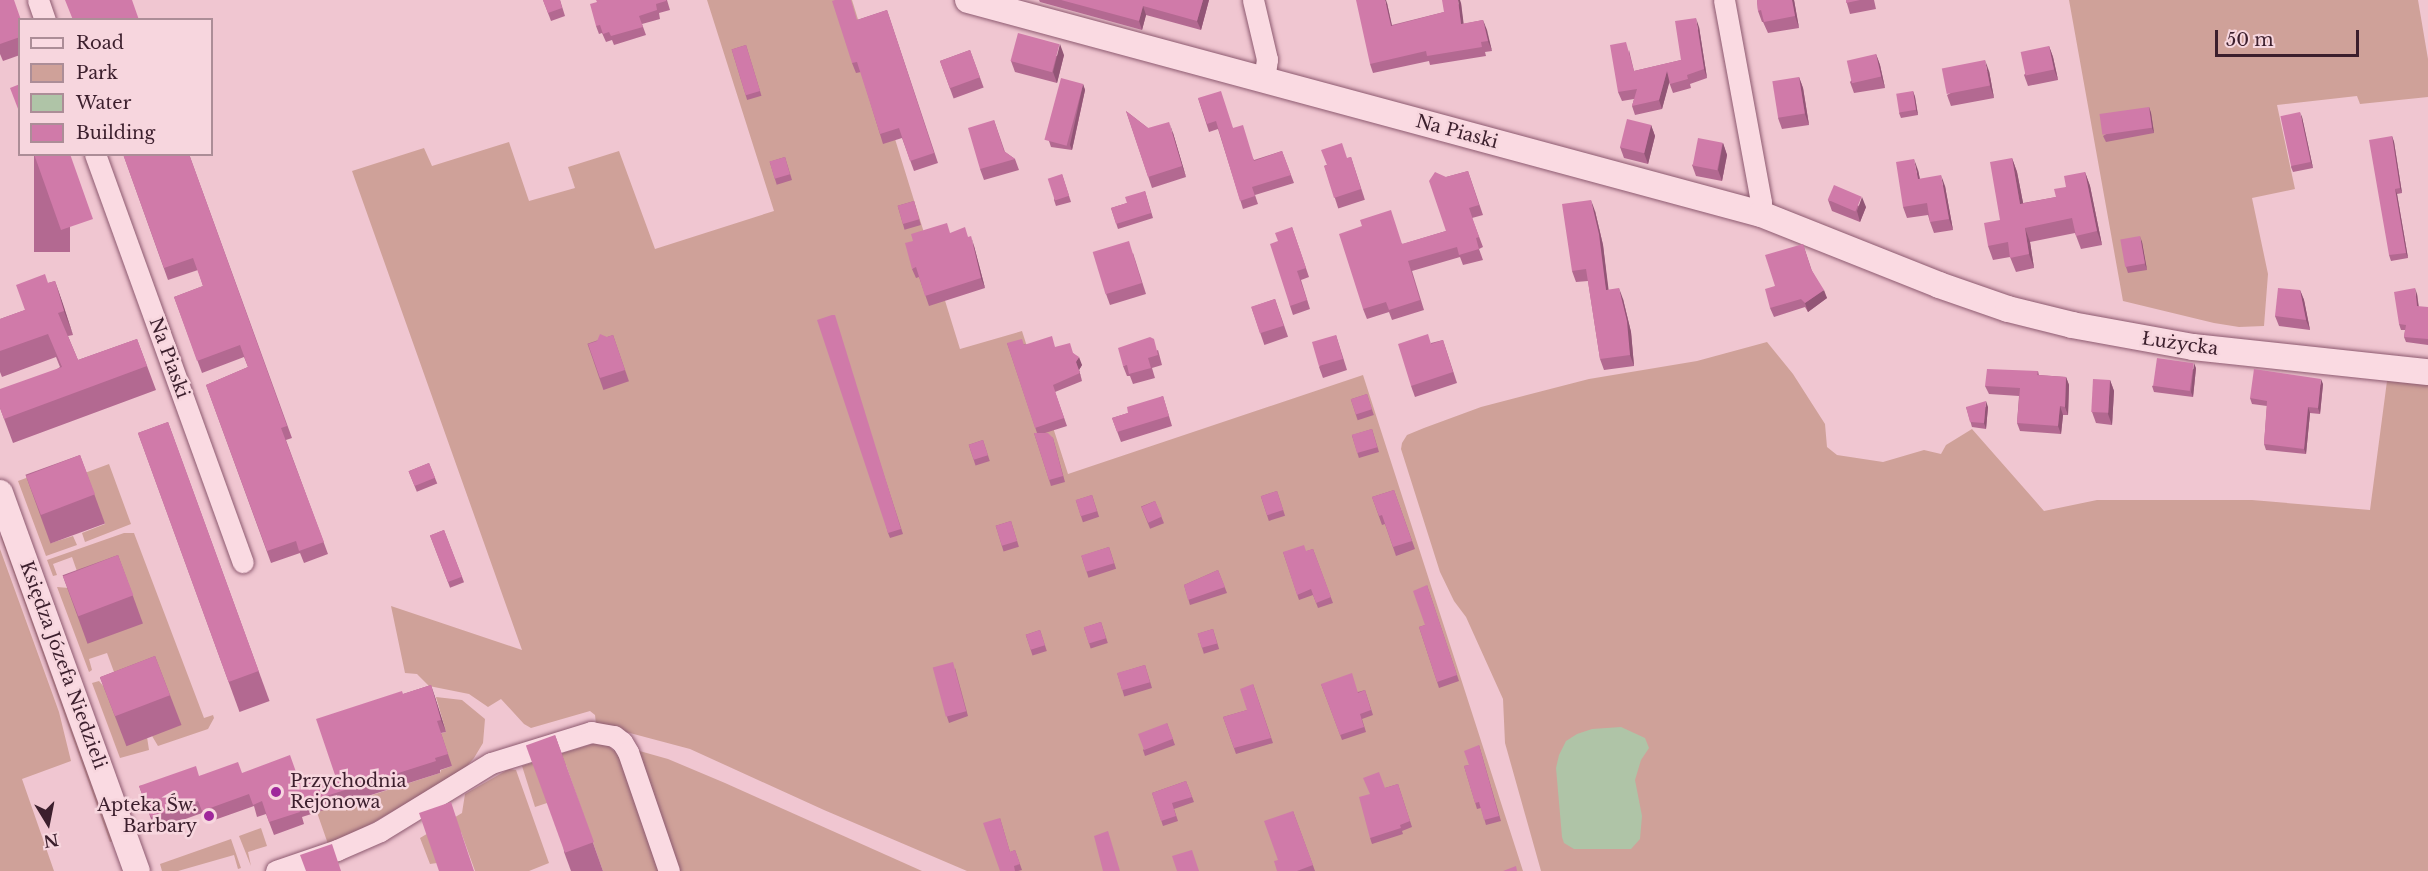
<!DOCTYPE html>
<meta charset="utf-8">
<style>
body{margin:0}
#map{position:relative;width:2428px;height:871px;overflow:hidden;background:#f0c6d1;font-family:"Libre Baskerville",serif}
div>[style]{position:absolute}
.green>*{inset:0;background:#cfa199}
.water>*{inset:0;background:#afc4a7}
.roads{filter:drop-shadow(0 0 2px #8d5a70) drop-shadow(0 0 2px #8d5a70)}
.minor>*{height:21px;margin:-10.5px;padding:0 10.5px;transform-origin:10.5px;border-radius:10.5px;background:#fadae2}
.tertiary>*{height:26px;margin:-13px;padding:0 13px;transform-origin:13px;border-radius:13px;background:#fadae2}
.wall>*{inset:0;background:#b36991;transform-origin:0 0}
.shaded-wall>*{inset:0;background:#925576}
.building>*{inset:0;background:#d07aa9;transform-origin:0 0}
.dots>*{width:16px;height:16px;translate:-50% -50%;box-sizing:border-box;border:3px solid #f7d6de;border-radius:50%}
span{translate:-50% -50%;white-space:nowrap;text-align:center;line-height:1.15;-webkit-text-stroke:5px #f7d6de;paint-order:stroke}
.street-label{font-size:18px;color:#3c1f2d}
.poi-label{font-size:18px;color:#3c1f2d}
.left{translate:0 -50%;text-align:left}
.right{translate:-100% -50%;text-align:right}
.legend{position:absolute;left:18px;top:18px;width:195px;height:138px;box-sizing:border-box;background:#f7d6de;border:2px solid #ac8d97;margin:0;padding:8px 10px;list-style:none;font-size:18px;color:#3c1f2d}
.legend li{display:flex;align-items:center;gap:12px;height:30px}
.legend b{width:30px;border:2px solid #ac8d97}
.north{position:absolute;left:18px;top:793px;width:60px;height:60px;-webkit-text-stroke:4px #f7d6de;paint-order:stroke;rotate:170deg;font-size:16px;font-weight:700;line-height:24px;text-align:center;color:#3c1f2d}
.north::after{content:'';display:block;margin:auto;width:21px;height:27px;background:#3c1f2d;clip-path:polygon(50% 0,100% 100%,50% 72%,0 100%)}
.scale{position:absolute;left:2215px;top:30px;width:144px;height:27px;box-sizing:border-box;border:3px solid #3c1f2d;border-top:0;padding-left:8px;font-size:18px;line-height:21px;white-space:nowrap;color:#3c1f2d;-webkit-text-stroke:4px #f7d6de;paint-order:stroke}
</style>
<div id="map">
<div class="green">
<div style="clip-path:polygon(707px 0,852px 0,960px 349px,1022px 331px,1068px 474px,1363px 375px,1523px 871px,967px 871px,824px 810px,690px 749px,596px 724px,595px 715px,590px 711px,531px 728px,524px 724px,501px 699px,488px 707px,469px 694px,429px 686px,417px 674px,405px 673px,391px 606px,522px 650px,352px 171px,424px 148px,432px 166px,509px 142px,529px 201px,575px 188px,568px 167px,619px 151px,655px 249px,774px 211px)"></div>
<div style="clip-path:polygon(2069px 0,2418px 0,2428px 59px,2428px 97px,2360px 104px,2357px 96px,2277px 105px,2295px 189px,2252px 198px,2268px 274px,2264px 326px,2239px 327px,2214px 323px,2123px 301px)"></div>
<div style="clip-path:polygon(1767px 342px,1793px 374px,1825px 424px,1827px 447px,1837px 455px,1883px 462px,1924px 450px,1941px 454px,1946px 445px,1972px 429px,2044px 511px,2097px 500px,2252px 500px,2370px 510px,2387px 381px,2428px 385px,2428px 871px,1541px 871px,1505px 743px,1503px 699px,1466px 617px,1454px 601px,1440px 572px,1401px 449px,1402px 443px,1407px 435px,1424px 428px,1481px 407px,1589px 379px,1697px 361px)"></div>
<div style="clip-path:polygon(67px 463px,51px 543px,73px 536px,77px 545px,46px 556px,18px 481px)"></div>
<div style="clip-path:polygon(109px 464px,131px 524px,85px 542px,82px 533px,105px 524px,82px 474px)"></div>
<div style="clip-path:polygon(124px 533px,134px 533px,204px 718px,213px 715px,214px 718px,208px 729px,158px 746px,114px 672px,107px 653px,89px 659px,92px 670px,89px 672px,57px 587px,69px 588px,79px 577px,72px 557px,53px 564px,57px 575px,53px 576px,47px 560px)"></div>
<div style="clip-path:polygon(3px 534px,114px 841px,110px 842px,1px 537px)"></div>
<div style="clip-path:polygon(0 549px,59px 712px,71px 761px,22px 779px,54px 871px,0 871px)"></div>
<div style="clip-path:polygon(99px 681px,147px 737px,149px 750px,120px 758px,92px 683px)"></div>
<div style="clip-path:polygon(436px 697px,462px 700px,485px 719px,483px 743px,474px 758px,466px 767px,418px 797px,360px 830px,328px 844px,313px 801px,326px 810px,440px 773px,441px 770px,452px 766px,428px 737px,446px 732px)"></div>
<div style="clip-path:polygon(595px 743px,607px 745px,614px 751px,618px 747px,664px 871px,603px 871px,566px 765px,547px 803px,535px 807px,522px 766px)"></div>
<div style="clip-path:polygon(636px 750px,668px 759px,725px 783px,922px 871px,677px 871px)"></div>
<div style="clip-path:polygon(509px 769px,516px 770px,549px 863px,529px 871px,475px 871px,461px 832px,437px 863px,430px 864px,420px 838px,462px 813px,465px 794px)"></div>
<div style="clip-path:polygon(261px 828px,267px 846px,248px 852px,251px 866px,239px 836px)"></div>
<div style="clip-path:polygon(231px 839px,241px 868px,238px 869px,234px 855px,178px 871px,162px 871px,160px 864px)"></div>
</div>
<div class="water">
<div style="clip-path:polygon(1621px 727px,1645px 738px,1649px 748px,1641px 760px,1635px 780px,1642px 816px,1640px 839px,1631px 849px,1574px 849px,1564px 843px,1562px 837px,1556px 768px,1559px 755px,1566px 741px,1577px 734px,1592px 729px)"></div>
</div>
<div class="roads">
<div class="minor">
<div style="left:38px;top:0;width:21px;rotate:71deg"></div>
<div style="left:1253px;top:0;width:61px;rotate:76.7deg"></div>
<div style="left:1267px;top:59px;width:21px;rotate:98deg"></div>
<div style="left:1724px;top:0;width:205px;rotate:79.6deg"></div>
<div style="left:1761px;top:202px;width:12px;rotate:90deg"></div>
<div style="left:95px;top:154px;width:434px;rotate:70.1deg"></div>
<div style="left:276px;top:871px;width:65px;rotate:-19deg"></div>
<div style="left:337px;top:850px;width:47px;rotate:-23.8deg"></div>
<div style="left:380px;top:831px;width:130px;rotate:-31.5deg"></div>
<div style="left:491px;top:763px;width:105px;rotate:-17.2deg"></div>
<div style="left:591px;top:732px;width:23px;rotate:10deg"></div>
<div style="left:614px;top:736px;width:10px;rotate:37deg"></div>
<div style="left:622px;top:742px;width:12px;rotate:59deg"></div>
<div style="left:628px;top:752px;width:126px;rotate:71deg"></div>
</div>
<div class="tertiary">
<div style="left:968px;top:0;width:821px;rotate:15.1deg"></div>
<div style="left:1761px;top:214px;width:192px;rotate:21.7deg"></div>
<div style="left:1939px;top:285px;width:73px;rotate:19.2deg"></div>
<div style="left:2008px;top:309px;width:66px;rotate:14deg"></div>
<div style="left:2072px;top:325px;width:123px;rotate:10.3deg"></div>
<div style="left:2193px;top:347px;width:236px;rotate:6.1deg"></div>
<div style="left:0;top:493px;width:402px;rotate:70.1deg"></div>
</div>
</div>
<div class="wall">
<div style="clip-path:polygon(0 0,20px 20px,20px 55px,3px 61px,0 54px)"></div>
<div style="clip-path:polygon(543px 0,560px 0,565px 16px,551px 21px)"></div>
<div style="clip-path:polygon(667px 0,670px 10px,659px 13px,660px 19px,642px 24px,646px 35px,614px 45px,612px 40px,606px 42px,602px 33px,599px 34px,596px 26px,597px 2px)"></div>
<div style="clip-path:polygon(1039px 0,1209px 0,1201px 30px,1146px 15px,1142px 30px,1040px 2px)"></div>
<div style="clip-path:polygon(1757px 0,1794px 0,1799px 28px,1768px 33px,1763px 22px,1762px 22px,1758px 11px)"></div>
<div style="clip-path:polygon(1846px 0,1874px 0,1876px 9px,1850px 14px)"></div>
<div style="clip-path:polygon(1387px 3px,1392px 25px,1444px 12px,1461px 3px,1463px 24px,1483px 20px,1492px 51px,1485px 52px,1486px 56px,1430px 65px,1429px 61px,1373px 73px,1370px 64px)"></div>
<div style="clip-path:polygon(887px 10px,938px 163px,914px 171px,902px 138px,883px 144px,861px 72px,856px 73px,852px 63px,857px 20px)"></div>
<div style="clip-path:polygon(1699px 27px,1707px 78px,1690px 84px,1691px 88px,1673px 93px,1669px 82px,1662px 109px,1635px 115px,1632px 106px,1634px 99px,1622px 101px,1618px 92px,1629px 50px,1634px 71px,1681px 60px)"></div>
<div style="left:746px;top:45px;width:53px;height:15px;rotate:73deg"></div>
<div style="clip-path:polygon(2049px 46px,2053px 57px,2058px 80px,2028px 86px,2024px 75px)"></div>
<div style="left:970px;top:50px;width:40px;height:32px;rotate:70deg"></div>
<div style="clip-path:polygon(1876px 54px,1880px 65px,1885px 88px,1854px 93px,1850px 82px)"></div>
<div style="clip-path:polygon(1064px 55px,1057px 83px,1015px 72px,1011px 61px)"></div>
<div style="clip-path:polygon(1989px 71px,1994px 98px,1951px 106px,1947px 95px)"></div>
<div style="clip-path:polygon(1799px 77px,1803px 88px,1809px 125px,1782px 129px,1778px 118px)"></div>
<div style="clip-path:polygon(1083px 84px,1085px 90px,1072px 150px,1051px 147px,1049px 141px)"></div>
<div style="clip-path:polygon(1913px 91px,1915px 97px,1918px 115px,1901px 118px,1899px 113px)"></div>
<div style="clip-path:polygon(1198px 98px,1233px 128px,1254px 160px,1282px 151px,1294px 183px,1255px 195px,1258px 204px,1243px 209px,1218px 129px,1209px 132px)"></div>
<div style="clip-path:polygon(2149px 107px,2151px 113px,2154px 133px,2106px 142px,2103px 136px)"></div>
<div style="clip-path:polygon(1126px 111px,1148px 128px,1173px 133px,1186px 177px,1152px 188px)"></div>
<div style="clip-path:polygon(2302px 117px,2313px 168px,2293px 172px,2291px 167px)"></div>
<div style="clip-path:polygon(994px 120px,1005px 152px,1015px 159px,1019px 170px,984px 180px,980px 169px)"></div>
<div style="clip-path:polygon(1651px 125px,1655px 136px,1648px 164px,1624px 158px,1620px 147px)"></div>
<div style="clip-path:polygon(2392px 136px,2394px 142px,2402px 193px,2397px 194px,2408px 258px,2391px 261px,2389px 255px)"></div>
<div style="clip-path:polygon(1723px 143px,1727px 155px,1722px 181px,1696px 176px,1692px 165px)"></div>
<div style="left:34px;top:154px;width:36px;height:98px"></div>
<div style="clip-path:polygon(123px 154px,189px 154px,292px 438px,286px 440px,328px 554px,304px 563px,300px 553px,271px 563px,206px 385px,248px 367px,244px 357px,202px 373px,174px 297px,203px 286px,198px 270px,168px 280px)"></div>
<div style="left:785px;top:157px;width:24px;height:16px;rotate:73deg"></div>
<div style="left:1351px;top:157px;width:45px;height:28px;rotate:72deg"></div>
<div style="clip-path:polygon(2012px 158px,2017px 172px,2023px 203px,2056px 197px,2066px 187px,2085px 172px,2090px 186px,2102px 245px,2081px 249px,2075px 233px,2030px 242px,2034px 268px,2016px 272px,2010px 257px,1993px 260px,1988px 246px,2000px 220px)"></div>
<div style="clip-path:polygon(1918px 170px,1920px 179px,1945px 186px,1953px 230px,1934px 233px,1930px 222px,1928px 215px,1907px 218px,1903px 207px)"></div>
<div style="clip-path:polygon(1468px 171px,1483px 215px,1472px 218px,1483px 247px,1479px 249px,1483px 260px,1463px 265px,1460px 257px,1412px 271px,1424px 310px,1392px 320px,1389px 312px,1367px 319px,1363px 309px,1362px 226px,1403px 244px,1446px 231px,1446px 177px)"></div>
<div style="clip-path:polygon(1062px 174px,1071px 202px,1056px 206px,1054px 200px)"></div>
<div style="clip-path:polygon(1145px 191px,1153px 218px,1118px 229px,1111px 208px,1127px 203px)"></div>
<div style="clip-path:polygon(1828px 200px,1866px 207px,1860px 222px,1832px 211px)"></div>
<div style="left:914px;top:201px;width:25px;height:17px;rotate:74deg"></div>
<div style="clip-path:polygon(1595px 211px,1603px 245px,1608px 290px,1623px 299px,1631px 332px,1634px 366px,1604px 370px,1600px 359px,1588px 281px,1576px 282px,1572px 271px)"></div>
<div style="clip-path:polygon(1292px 227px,1309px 277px,1301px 280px,1310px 309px,1293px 315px,1290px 306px,1278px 241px)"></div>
<div style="clip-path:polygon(950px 233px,968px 237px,974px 246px,985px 288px,929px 306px,919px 277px,916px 278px,912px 269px)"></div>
<div style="clip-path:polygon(2142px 242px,2147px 270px,2128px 273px,2126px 267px)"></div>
<div style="clip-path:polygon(1803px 244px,1812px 271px,1827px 298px,1808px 312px,1805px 307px,1774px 317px,1770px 308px,1775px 286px)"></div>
<div style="clip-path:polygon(1133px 253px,1146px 294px,1110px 305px,1106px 294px)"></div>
<div style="clip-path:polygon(55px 281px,73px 335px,68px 336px,78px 360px,137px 339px,156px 390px,13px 443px,0 408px,60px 367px,56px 357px,2px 377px,0 372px,0 319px,25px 310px,48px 283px)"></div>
<div style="clip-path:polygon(2300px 290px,2304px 300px,2310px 330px,2279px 326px,2275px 316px)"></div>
<div style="clip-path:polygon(2417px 294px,2419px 307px,2428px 307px,2428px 345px,2406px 342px,2404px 337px,2405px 330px,2401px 330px,2399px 324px)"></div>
<div style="left:1275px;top:299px;width:40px;height:25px;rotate:71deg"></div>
<div style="clip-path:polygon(832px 315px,903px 534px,890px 538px,888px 533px)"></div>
<div style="left:613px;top:335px;width:49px;height:27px;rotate:71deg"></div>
<div style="clip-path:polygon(1336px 335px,1347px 370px,1323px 378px,1319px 367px)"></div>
<div style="clip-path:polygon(1443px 340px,1457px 383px,1415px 397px,1411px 386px,1431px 343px)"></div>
<div style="clip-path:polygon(1007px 343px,1056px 347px,1073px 353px,1082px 365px,1079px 370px,1082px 381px,1055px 392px,1067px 426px,1045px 433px,1053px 438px,1065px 482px,1051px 486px,1034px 433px,1037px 433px)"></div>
<div style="clip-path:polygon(1158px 350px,1162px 365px,1152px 368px,1155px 378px,1133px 384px,1130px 376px,1127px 376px,1123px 366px)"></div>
<div style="clip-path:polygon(2196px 368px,2193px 397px,2154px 392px,2152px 386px)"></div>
<div style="clip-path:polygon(2038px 371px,2039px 375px,2066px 377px,2069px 385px,2068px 415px,2063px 415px,2061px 434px,2020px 431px,2017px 423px,2019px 396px,1989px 394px,1985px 386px)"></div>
<div style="clip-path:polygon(2110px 380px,2114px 391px,2112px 425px,2096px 423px,2092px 412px)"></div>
<div style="clip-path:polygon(2323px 384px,2320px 414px,2310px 413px,2306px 454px,2266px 450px,2264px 444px,2267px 406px,2252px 404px,2250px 398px)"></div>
<div style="left:1367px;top:394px;width:22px;height:17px;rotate:72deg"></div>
<div style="clip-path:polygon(1163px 396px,1172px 426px,1121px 442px,1112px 418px,1128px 413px)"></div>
<div style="clip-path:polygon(1966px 407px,1988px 407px,1986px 429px,1972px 427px)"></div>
<div style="left:168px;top:422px;width:297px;height:32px;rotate:70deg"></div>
<div style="left:1372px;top:429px;width:24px;height:21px;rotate:73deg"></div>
<div style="left:983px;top:440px;width:22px;height:15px;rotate:72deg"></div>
<div style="left:80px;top:455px;width:73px;height:58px;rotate:70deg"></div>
<div style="left:429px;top:463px;width:22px;height:22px;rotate:68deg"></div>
<div style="clip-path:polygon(1394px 490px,1415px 549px,1396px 556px,1385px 524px,1382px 525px,1372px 497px)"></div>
<div style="left:1277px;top:491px;width:26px;height:17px;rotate:72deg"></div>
<div style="left:1092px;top:495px;width:23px;height:17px;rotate:72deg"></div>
<div style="left:1155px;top:501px;width:24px;height:15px;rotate:68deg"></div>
<div style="left:1011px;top:521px;width:27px;height:16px;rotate:73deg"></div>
<div style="left:444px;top:530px;width:56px;height:15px;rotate:69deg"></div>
<div style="left:1109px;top:547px;width:23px;height:29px;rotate:72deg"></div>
<div style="clip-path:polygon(1313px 549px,1333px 603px,1318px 608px,1313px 595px,1299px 600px,1283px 552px,1307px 551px)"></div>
<div style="left:118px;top:555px;width:73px;height:59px;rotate:70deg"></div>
<div style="clip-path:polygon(1218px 570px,1227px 593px,1190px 605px,1184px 585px)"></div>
<div style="clip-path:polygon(1427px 585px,1459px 681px,1439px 688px,1419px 627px,1425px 625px)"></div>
<div style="left:1101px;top:622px;width:22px;height:18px;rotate:72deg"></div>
<div style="left:1213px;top:629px;width:21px;height:16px;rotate:73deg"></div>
<div style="left:1040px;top:630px;width:22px;height:15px;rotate:72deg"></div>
<div style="left:155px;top:656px;width:74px;height:59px;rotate:69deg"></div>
<div style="left:1145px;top:665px;width:24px;height:29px;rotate:73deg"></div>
<div style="clip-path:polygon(955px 668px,968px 716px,949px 723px,947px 717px)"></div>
<div style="clip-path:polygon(1253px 684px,1273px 743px,1236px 754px,1223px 717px,1247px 710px)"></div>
<div style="clip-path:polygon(1321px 684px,1358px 692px,1365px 690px,1373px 715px,1362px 719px,1366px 732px,1342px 740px)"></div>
<div style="clip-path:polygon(431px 685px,446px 732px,441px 733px,452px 766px,440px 770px,440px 773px,302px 817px,304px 824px,274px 835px,266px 814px,257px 817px,254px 806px,206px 823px,202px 813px,155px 830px,139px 786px,199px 776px,242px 773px,301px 786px,335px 775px,403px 694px)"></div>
<div style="clip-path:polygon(1167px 723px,1175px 745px,1145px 756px,1143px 750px)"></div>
<div style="clip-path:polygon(555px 735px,603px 871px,571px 871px,564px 852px)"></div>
<div style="clip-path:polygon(1479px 745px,1501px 821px,1486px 825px,1481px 808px,1477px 809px,1464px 766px,1469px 765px)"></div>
<div style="clip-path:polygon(1186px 781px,1194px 802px,1174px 809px,1178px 821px,1163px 826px,1152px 793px)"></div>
<div style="clip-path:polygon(1398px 784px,1412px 827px,1402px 831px,1403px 834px,1372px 844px,1370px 838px,1385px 788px)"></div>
<div style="clip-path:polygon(1293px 811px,1315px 871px,1277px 871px,1278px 860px)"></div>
<div style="clip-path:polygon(1000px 818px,1010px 852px,1015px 850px,1022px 870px,1018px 871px,1000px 871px)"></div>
</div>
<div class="shaded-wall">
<div style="clip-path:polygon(1203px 0,1209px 0,1201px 30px,1197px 21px)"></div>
<div style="clip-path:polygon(1385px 0,1386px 0,1387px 3px,1394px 36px,1391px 26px)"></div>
<div style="clip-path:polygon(1458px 0,1460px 0,1461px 3px,1465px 34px,1461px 24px)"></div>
<div style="clip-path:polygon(1792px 0,1794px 0,1799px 28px,1795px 16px)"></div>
<div style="clip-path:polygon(1143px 6px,1146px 15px,1142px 30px,1139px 21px)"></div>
<div style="clip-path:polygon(1696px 18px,1699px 27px,1707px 78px,1704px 69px)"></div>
<div style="clip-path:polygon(1483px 20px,1487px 30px,1492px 51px,1488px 41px)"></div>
<div style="clip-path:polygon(1060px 44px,1064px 55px,1057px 83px,1053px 72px)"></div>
<div style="clip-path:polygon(2049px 46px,2053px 57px,2058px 80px,2054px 69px)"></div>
<div style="clip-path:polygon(1876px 54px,1880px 65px,1885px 88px,1881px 76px)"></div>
<div style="clip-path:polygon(1985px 60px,1989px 71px,1994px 98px,1990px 86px)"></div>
<div style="clip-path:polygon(1667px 71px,1670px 80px,1662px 109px,1659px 100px)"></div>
<div style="clip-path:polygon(1799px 77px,1803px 88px,1809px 125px,1805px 114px)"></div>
<div style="clip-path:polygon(1083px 84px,1085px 90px,1072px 150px,1070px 145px)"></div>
<div style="clip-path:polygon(1913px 91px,1915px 97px,1918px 115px,1916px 110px)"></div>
<div style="clip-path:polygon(2149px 107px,2151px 113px,2154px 133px,2152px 128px)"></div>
<div style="clip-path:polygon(2300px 112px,2302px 117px,2313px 168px,2311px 162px)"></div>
<div style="clip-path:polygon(1169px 122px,1173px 133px,1186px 177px,1182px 166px)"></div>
<div style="clip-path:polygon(1651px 125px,1655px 136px,1648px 164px,1644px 153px)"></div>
<div style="clip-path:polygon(2392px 136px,2394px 142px,2402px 193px,2400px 188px)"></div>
<div style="clip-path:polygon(1723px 143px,1727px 155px,1722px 181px,1718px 170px)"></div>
<div style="clip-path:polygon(2012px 158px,2017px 172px,2026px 218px,2020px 204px)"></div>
<div style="clip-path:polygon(1914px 159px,1918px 170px,1922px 190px,1918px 179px)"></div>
<div style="clip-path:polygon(2085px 172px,2090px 186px,2102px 245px,2097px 231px)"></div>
<div style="clip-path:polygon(1941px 175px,1945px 186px,1953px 230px,1949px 219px)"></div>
<div style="clip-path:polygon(2395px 189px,2397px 194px,2408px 258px,2406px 253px)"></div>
<div style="clip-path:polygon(1862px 197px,1866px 207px,1860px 222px,1857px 211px)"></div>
<div style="clip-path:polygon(1591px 200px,1595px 211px,1603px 245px,1610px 301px,1606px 290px)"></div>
<div style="clip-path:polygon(2025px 228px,2030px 242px,2034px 268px,2029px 254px)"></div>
<div style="clip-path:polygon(971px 236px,974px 246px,985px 288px,981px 278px)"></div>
<div style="clip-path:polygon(2140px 236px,2142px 242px,2147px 270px,2145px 264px)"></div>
<div style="clip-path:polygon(55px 281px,63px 304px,73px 335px,64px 311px)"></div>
<div style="clip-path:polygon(1619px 288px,1623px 299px,1631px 332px,1634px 366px,1630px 355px)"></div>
<div style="clip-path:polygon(2415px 288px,2417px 294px,2419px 312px,2417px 306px)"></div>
<div style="clip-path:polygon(1824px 290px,1827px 298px,1808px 312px,1805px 303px)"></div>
<div style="clip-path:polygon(2300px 290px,2304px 300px,2310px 330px,2306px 320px)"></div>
<div style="clip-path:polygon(1079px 357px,1082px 365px,1079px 370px,1082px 381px,1076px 362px)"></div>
<div style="clip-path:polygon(2194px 363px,2196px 368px,2193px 397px,2191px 392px)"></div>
<div style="clip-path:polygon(2066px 377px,2069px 385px,2068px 415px,2065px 407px)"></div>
<div style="clip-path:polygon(2321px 379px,2323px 384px,2320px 414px,2318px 408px)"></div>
<div style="clip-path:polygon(2110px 380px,2114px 391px,2112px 425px,2108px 414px)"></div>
<div style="clip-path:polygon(1986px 401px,1988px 407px,1986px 429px,1984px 423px)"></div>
<div style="clip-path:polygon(2060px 406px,2063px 415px,2061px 434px,2058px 426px)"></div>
<div style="clip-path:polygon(2308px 407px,2310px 413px,2306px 454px,2304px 449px)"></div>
<div style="clip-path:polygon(431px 685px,435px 697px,446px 732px,441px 720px)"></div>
</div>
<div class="building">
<div style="clip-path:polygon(0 0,14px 0,21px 20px,20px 20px,20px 37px,0 44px)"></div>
<div style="clip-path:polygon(65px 0,132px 0,139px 20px,73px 20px)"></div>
<div style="clip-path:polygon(543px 0,560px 0,562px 8px,548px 13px)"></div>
<div style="clip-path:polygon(596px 0,666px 0,666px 1px,656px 4px,657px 10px,639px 16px,643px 27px,611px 36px,609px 32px,603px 34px,600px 25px,596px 26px,590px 4px,597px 2px)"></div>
<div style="clip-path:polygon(835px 0,851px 0,857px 20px,887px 10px,934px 153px,910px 161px,899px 128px,880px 134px,857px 62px,852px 63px,832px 1px)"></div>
<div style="clip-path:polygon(1061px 0,1203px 0,1197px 21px,1143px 6px,1139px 21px)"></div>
<div style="clip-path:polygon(1356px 0,1385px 0,1391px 26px,1444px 12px,1442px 0,1458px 0,1461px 24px,1483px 20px,1488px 41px,1481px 42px,1482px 47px,1427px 56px,1426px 51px,1370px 64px)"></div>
<div style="clip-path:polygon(1757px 0,1792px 0,1795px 16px,1764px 22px,1761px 10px,1758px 11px)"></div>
<div style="clip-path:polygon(1846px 0,1860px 0,1846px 3px)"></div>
<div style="clip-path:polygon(1696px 18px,1704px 69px,1687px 75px,1688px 79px,1670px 84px,1667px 71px,1659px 100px,1632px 106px,1637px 89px,1618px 92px,1610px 45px,1626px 42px,1634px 71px,1681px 60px,1675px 21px)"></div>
<div style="left:1018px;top:33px;width:43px;height:29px;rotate:15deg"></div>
<div style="left:746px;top:45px;width:48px;height:15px;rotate:73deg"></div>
<div style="left:2049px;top:46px;width:24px;height:29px;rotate:78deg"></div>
<div style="left:970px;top:50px;width:29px;height:32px;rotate:70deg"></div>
<div style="left:1876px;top:54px;width:23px;height:30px;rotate:77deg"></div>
<div style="left:1985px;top:60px;width:26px;height:44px;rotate:79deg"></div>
<div style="left:1799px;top:77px;width:37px;height:27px;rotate:81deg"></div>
<div style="left:1061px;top:78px;width:23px;height:64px;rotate:15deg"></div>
<div style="clip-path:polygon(20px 84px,20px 114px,10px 88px)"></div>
<div style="clip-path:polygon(1221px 91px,1233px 128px,1243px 125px,1254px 161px,1282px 151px,1291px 175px,1252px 187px,1255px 196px,1240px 201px,1216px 121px,1207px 124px,1198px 98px)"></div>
<div style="left:1913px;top:91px;width:19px;height:17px;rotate:81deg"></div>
<div style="left:2149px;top:107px;width:21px;height:50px;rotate:82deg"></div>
<div style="clip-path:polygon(1126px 111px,1148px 128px,1169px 122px,1182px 166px,1148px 177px)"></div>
<div style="left:2300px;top:112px;width:51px;height:20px;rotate:78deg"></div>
<div style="left:1627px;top:119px;width:25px;height:29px;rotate:14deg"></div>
<div style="clip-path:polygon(994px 120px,1004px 151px,1015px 159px,980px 169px,968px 128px)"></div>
<div style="clip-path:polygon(2392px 136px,2400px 188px,2395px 189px,2406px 253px,2389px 255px,2369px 140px)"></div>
<div style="left:1698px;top:138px;width:25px;height:28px;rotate:11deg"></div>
<div style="clip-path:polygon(1342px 143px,1347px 158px,1351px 157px,1361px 189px,1334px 198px,1324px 166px,1327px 165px,1321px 150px)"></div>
<div style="clip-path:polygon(34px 154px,70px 154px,93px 219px,61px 230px)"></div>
<div style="clip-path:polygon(123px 154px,189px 154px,287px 426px,281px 428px,324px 542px,299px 551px,296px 541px,267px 551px,206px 385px,248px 367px,240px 345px,197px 361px,174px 297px,203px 286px,193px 258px,164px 268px)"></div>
<div style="left:785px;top:157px;width:18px;height:16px;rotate:74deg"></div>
<div style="clip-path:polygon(2012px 158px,2020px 204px,2056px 197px,2054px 189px,2066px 187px,2064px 176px,2085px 172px,2097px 231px,2076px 236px,2072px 218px,2025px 228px,2029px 254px,2010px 258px,2008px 242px,1988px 246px,1984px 223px,2000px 220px,1990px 162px)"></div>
<div style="clip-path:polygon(1914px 159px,1918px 179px,1941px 175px,1949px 219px,1930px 222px,1927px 203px,1903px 207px,1896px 162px)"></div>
<div style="clip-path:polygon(1468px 171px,1479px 205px,1469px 208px,1479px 237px,1476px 238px,1479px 249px,1459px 255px,1457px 247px,1408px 261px,1420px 300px,1389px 310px,1386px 302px,1363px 309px,1339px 234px,1362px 226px,1360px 220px,1391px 210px,1402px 244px,1446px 231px,1429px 181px,1435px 172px,1446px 177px)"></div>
<div style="left:1062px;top:174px;width:23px;height:15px;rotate:72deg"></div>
<div style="left:1834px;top:185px;width:30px;height:16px;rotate:23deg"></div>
<div style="clip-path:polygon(1145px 191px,1151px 213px,1116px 224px,1111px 208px,1127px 203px,1125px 197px)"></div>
<div style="clip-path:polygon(1591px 200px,1599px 234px,1606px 290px,1619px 288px,1627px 321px,1630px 355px,1600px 359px,1586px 269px,1572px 271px,1562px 204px)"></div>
<div style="left:914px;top:201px;width:19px;height:17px;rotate:74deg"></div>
<div style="clip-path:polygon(947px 223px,950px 233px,965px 227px,968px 237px,971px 236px,981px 278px,925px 296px,916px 267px,912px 269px,905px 243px,913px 241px,911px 234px)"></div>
<div style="clip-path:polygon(1292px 227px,1306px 268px,1297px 271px,1307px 300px,1290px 306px,1270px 244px,1278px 241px,1275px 233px)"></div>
<div style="left:2140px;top:236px;width:28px;height:20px;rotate:80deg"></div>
<div style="left:1129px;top:241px;width:44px;height:38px;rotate:73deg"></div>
<div style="clip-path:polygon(1803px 244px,1811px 269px,1824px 290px,1805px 303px,1801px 299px,1770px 308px,1765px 289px,1775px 286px,1765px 255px)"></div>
<div style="clip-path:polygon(45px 274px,48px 283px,55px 281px,64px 311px,58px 313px,78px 360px,137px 339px,147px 366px,4px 419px,0 408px,0 389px,62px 367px,48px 334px,0 351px,0 319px,25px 310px,16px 285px)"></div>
<div style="clip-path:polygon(2278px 288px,2300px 290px,2306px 320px,2275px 316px)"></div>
<div style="clip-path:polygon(2415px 288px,2417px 306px,2428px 307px,2428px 339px,2404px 337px,2406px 325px,2399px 324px,2394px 292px)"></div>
<div style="left:1275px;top:299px;width:28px;height:25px;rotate:72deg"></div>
<div style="clip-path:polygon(832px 315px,835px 315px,901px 529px,888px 533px,817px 320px)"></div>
<div style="clip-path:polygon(600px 334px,607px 337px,613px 335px,625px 370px,600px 378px,588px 344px,597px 341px)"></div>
<div style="clip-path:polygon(1428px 334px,1431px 344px,1443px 340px,1453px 372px,1411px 386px,1398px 344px)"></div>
<div style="left:1336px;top:335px;width:25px;height:25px;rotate:74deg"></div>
<div style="clip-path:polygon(1052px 336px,1055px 347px,1070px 343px,1073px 353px,1079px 357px,1076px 362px,1080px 373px,1053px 385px,1064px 418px,1035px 428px,1007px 343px,1022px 339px,1024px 345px)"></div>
<div style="clip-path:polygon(1150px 337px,1154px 339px,1158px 355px,1148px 358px,1151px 368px,1129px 374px,1127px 365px,1123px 366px,1118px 348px)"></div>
<div style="left:2157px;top:358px;width:37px;height:28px;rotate:8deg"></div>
<div style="clip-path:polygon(1987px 369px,2038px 371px,2037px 375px,2066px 377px,2065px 407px,2060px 406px,2058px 426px,2017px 423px,2020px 388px,1985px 386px)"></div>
<div style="clip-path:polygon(2254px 369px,2321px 379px,2318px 408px,2308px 407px,2304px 449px,2264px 444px,2267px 401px,2250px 398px)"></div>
<div style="left:2093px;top:379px;width:17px;height:33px;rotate:3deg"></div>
<div style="left:1367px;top:394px;width:16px;height:17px;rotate:72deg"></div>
<div style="clip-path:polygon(1163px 396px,1169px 416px,1117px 432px,1112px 418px,1128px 413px,1127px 407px)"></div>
<div style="clip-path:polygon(1986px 401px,1984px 423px,1970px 422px,1966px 407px)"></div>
<div style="left:168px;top:422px;width:265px;height:32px;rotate:70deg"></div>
<div style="left:1372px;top:429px;width:19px;height:21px;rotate:74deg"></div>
<div style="clip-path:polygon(1034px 433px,1048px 433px,1053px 438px,1063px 476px,1049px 480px)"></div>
<div style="left:983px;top:440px;width:16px;height:15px;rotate:72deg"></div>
<div style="left:80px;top:455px;width:42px;height:58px;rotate:69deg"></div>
<div style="left:429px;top:463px;width:16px;height:22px;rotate:68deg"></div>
<div style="clip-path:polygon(1394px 490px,1412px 541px,1393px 547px,1382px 515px,1379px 516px,1372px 497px)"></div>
<div style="left:1277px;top:491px;width:20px;height:17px;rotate:72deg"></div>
<div style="left:1092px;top:495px;width:17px;height:17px;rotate:73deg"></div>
<div style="left:1155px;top:501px;width:17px;height:15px;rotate:66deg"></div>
<div style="left:1011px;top:521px;width:21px;height:16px;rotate:73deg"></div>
<div style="left:444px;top:530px;width:50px;height:15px;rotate:69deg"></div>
<div style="clip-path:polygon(1304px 545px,1306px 551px,1313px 549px,1331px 597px,1316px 603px,1311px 589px,1297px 595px,1283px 552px)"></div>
<div style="left:1109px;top:547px;width:17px;height:29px;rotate:73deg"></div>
<div style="left:118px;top:555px;width:43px;height:59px;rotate:69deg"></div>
<div style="clip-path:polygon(1218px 570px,1225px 587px,1188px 600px,1184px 585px)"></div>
<div style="clip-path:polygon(1427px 585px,1457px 675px,1437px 682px,1419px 627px,1425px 625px,1413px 591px)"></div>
<div style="left:1101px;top:622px;width:17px;height:18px;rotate:73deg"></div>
<div style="left:1213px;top:629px;width:15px;height:16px;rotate:74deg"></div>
<div style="left:1040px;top:630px;width:16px;height:15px;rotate:72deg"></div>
<div style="left:155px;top:656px;width:42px;height:59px;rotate:69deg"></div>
<div style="left:953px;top:662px;width:51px;height:21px;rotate:75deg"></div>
<div style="left:1145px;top:665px;width:18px;height:29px;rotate:74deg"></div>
<div style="clip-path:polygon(1352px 673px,1358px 693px,1365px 690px,1371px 710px,1360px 714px,1364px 727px,1340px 735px,1321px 684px)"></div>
<div style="clip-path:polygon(1253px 684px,1271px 738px,1234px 748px,1223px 717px,1247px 710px,1240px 689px)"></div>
<div style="clip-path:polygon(431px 685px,441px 720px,437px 721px,448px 754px,435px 758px,436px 761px,298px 805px,300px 812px,269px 822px,262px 801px,253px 805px,249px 794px,202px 811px,198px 801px,151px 817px,139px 786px,196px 766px,199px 776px,238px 762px,242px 773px,290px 755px,301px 786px,335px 775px,316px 719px,402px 691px,403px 694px)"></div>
<div style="left:1167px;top:723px;width:17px;height:31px;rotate:69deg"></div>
<div style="left:555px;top:735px;width:114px;height:31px;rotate:70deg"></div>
<div style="clip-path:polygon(1479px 745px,1499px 816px,1484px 820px,1479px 802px,1475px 803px,1464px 766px,1469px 765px,1464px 751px)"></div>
<div style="clip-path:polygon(1379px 772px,1385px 788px,1398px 784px,1410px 821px,1400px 825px,1401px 828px,1370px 838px,1359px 797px,1370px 794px,1363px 778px)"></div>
<div style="clip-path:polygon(1186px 781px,1192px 797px,1172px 803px,1176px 816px,1161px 821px,1152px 793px)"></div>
<div style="clip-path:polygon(451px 802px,474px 871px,439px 871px,419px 813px)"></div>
<div style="clip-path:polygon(1293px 811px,1313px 865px,1297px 871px,1277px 871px,1274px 861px,1278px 860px,1264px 821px)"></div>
<div style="clip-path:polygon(1000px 818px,1010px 852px,1015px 850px,1020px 864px,1014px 866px,1015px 871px,1000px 871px,983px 823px)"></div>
<div style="clip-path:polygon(1108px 831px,1120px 871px,1103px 871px,1094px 836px)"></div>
<div style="clip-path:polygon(332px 844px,341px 871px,306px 871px,300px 855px)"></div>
<div style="clip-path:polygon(1192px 850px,1199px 871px,1177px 871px,1172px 856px)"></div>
<div style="clip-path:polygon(1516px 866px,1517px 871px,1503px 871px)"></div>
</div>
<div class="dots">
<div style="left:276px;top:792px;background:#9f279b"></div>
<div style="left:209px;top:816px;background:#9f279b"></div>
</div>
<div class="street-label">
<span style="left:1457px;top:132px;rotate:15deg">Na Piaski</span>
<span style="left:2180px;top:344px;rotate:8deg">Łużycka</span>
<span style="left:169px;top:358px;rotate:70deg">Na Piaski</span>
<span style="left:63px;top:665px;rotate:70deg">Księdza Józefa Niedzieli</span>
</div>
<div class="poi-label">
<span class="left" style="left:290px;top:792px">Przychodnia<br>Rejonowa</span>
<span class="right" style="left:197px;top:816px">Apteka Św.<br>Barbary</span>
</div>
<ul class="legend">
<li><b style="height:8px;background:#fadae2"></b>Road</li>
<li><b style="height:16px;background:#cfa199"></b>Park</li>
<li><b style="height:16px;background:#afc4a7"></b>Water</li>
<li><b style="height:16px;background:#d07aa9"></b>Building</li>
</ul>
<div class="north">N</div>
<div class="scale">50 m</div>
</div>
